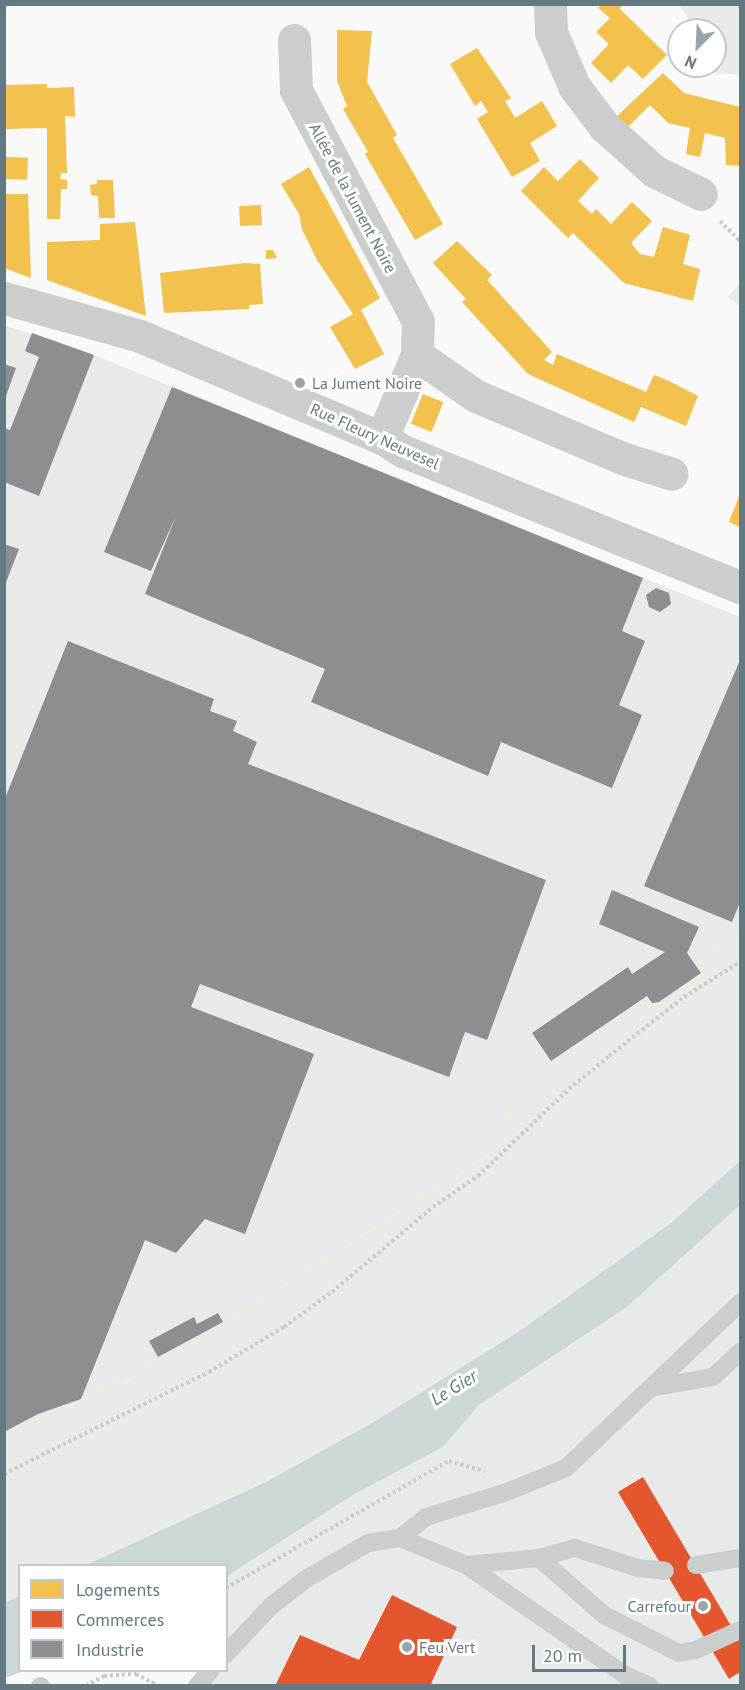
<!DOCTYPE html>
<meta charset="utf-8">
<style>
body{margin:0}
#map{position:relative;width:745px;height:1690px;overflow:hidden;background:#f9f9f9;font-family:"PT Sans",sans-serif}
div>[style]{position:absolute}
.built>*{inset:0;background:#e8e9e9}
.green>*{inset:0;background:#e8ebe6}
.water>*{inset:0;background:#ccd7d8}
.homes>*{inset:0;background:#f2c14e;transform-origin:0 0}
.shops>*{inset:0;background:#e4572e}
.industry>*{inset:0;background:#8d8d92}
.path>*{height:4px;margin-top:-2px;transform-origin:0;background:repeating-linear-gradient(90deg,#cacbcc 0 3px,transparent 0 6px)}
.lane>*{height:18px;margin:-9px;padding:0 9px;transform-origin:9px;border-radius:9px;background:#cccece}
.street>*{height:33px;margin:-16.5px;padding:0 16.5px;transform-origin:16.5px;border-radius:16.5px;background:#cccece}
.dots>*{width:16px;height:16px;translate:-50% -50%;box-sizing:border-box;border:3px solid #fff;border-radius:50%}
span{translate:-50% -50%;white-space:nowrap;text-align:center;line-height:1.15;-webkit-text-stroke:6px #fff;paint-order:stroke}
.street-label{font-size:16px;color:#647a83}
.poi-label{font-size:16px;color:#647a83}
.left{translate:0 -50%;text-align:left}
.right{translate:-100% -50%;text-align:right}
.water-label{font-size:18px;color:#5f797c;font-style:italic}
.frame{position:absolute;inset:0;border:6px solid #647a83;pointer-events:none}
.legend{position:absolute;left:18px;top:1564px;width:210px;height:108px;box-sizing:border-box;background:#fff;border:2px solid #c1cacd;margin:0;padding:8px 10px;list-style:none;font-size:18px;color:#647a83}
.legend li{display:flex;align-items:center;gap:12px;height:30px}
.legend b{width:30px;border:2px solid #c1cacd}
.north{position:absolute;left:667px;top:18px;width:60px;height:60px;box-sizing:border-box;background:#fff;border:2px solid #c1cacd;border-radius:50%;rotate:204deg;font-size:16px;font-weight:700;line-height:24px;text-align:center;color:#647a83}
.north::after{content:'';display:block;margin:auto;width:21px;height:27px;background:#98a6ac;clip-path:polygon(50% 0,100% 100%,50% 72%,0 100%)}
.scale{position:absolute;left:532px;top:1645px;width:94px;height:27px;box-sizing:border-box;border:3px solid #647a83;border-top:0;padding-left:8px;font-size:18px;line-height:21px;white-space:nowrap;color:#647a83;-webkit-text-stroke:4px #fff;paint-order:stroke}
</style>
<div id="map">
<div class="built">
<div style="clip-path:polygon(4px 325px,94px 355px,740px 617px,740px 934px,695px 964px,701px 973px,659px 1002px,652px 1003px,648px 997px,520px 1083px,492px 1152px,273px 1293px,124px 1383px,118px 1381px,5px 1432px)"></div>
<div style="clip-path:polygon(740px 1205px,740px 1685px,202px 1686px,195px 1671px,226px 1670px,227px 1576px,353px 1495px,443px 1447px,479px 1405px,627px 1307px)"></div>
</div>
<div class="green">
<div style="clip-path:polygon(679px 5px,740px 5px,740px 75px,716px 73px,698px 66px,715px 66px,715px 30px,688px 30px,691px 22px)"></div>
<div style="clip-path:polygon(740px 282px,740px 307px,728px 297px)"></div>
<div style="clip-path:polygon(740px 934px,740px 1161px,671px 1223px,518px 1332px,377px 1420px,268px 1481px,86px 1565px,20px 1566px,19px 1596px,5px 1603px,4px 1432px,118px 1381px,125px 1383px,137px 1375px,139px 1369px,273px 1293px,492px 1152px,520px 1083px,647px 996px,652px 1003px,660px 1002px,701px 973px,695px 964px)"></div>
</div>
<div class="water">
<div style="clip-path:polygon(740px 1161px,740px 1205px,627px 1307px,479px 1405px,443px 1447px,353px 1495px,227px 1576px,226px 1566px,86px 1565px,268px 1481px,377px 1420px,518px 1332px,671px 1223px)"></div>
<div style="clip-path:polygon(19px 1596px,20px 1670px,24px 1671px,5px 1678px,5px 1603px)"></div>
</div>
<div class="homes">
<div style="clip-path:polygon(601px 5px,623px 5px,619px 8px,667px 55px,643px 79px,628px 65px,611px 83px,591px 63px,609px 44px,596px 32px,610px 18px,598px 8px)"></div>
<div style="clip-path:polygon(337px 30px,372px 31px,367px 82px,397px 135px,393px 138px,443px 224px,415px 240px,365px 154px,368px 152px,343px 109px,347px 106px,337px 81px)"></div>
<div style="clip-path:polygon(477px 48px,511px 98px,505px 101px,515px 118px,542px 101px,557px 126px,530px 143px,540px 161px,512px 177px,477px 119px,488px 112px,481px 101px,475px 106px,450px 64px)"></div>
<div style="clip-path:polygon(663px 73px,684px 93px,740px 107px,740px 166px,726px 165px,725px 138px,705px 133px,700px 157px,686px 154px,690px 128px,668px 123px,650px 105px,627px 128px,616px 117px)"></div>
<div style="clip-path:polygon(47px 84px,47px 88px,74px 87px,75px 117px,65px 116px,67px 173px,61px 173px,60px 179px,67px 180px,67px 189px,61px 189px,60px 219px,47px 219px,47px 128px,4px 129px,4px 85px)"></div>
<div style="left:4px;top:157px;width:24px;height:22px;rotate:2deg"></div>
<div style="clip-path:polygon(580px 159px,599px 178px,578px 201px,592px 214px,596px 209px,611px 224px,632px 202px,652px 221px,631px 243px,640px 254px,654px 257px,663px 227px,690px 235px,683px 264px,700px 269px,693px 301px,624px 283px,573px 233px,568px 238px,521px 191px,544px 167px,558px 181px)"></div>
<div style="clip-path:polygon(309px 167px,380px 298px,361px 310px,384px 354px,355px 369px,330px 327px,353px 314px,317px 260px,302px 229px,299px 214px,281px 184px)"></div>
<div style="clip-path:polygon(97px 180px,113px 180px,115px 218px,99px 218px,98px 196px,91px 195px,90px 185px,97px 184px)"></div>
<div style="clip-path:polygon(4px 194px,28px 194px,31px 278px,4px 268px)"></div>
<div style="left:261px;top:205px;width:20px;height:22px;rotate:87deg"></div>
<div style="clip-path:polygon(135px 222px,146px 316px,47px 280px,47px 242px,100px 240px,100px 224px)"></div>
<div style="clip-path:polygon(457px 241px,492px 275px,487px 280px,552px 352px,544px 360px,553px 365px,557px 354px,646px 392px,654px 375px,667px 380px,698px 396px,686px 426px,641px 407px,634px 422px,528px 374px,462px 302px,466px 299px,433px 263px)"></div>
<div style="clip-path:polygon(266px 250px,273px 250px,277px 258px,266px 259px)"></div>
<div style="clip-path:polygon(245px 263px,260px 264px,263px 304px,249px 305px,249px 309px,164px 313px,160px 273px)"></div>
<div style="left:423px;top:394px;width:22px;height:32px;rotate:22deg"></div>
<div style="clip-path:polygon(740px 494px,740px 527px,729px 522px)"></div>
</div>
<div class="shops">
<div style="clip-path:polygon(643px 1477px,740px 1641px,740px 1672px,729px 1679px,618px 1492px)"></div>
<div style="clip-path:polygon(392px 1595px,457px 1627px,430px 1686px,275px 1686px,300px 1635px,359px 1660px)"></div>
</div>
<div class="industry">
<div style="clip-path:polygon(32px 333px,94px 355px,39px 496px,4px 482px,4px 428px,10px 430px,39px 357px,25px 351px)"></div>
<div style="clip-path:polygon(4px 364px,16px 368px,5px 399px,4px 399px)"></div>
<div style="clip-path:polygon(172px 387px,643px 578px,622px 631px,645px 641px,619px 705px,642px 715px,612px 788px,501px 742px,488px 776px,311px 702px,325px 669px,145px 594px,176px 516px,151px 571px,104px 552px)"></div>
<div style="clip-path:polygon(4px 544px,19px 549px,5px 585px,4px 585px)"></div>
<div style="clip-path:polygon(656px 588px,669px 593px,671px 604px,660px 612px,649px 607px,646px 595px)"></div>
<div style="clip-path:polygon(68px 641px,214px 699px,210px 711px,237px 721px,233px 731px,257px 742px,248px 764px,546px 880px,487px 1040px,465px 1032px,449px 1077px,200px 984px,191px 1007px,314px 1054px,245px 1234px,205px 1219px,176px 1253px,145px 1240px,81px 1399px,38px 1414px,4px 1432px,4px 801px)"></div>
<div style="clip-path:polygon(740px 660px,740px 902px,732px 922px,644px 886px)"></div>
<div style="clip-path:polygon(612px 890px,699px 927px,687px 953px,701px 973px,659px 1002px,652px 1003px,647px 996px,551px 1061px,532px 1033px,628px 967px,632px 974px,665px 952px,599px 924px)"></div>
<div style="clip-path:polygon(218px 1313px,223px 1322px,158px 1357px,149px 1341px,194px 1317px,197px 1324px)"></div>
</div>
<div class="path">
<div style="left:720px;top:221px;width:28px;rotate:45deg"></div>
<div style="left:4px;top:1474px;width:229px;rotate:-26.5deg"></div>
<div style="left:209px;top:1372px;width:87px;rotate:-31deg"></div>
<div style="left:284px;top:1327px;width:59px;rotate:-36.1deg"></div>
<div style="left:332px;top:1292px;width:132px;rotate:-40.1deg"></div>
<div style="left:433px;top:1207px;width:55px;rotate:-34.6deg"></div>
<div style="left:478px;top:1176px;width:126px;rotate:-43.7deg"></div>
<div style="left:569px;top:1089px;width:52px;rotate:-39.5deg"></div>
<div style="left:609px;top:1056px;width:95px;rotate:-38.2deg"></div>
<div style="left:684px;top:997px;width:66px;rotate:-32deg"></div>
<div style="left:226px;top:1588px;width:257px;rotate:-29.7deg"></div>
<div style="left:449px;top:1461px;width:37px;rotate:16deg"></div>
<div style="left:86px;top:1686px;width:21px;rotate:-29deg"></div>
<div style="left:104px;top:1676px;width:32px;rotate:-4deg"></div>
<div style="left:136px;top:1674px;width:26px;rotate:28deg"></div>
</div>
<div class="lane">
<div style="left:656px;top:1387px;width:58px;rotate:-10deg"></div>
<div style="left:713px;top:1377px;width:37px;rotate:-43deg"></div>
<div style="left:400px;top:1538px;width:33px;rotate:-39deg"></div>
<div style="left:426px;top:1517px;width:85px;rotate:-17.2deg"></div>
<div style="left:507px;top:1492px;width:64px;rotate:-22.1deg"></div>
<div style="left:566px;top:1468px;width:240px;rotate:-43.5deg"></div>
<div style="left:539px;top:1558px;width:37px;rotate:-16deg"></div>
<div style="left:575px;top:1548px;width:66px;rotate:17.6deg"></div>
<div style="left:638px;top:1568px;width:27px;rotate:6deg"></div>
<div style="left:467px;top:1565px;width:72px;rotate:-5.6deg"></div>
<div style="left:539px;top:1558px;width:86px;rotate:41.2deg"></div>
<div style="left:604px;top:1615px;width:84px;rotate:26.9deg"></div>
<div style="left:679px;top:1653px;width:17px;rotate:-10deg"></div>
<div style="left:696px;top:1650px;width:48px;rotate:-24.4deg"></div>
<div style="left:696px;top:1565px;width:45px;rotate:-9deg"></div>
<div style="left:226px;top:1654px;width:66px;rotate:-46.8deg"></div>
<div style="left:271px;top:1606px;width:44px;rotate:-37.6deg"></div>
<div style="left:306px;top:1579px;width:72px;rotate:-30.1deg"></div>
<div style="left:368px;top:1543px;width:32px;rotate:-9deg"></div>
<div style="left:400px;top:1538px;width:71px;rotate:22.2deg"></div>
<div style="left:466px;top:1565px;width:193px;rotate:34.7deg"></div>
<div style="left:625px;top:1675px;width:27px;rotate:24deg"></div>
<div style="left:40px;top:1686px;width:1px"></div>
<div style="left:197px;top:1686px;width:21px;rotate:-49deg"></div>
</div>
<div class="street">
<div style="left:550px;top:4px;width:28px;rotate:88deg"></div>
<div style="left:551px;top:32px;width:59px;rotate:66.9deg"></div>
<div style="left:574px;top:86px;width:50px;rotate:53.1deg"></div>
<div style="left:604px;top:126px;width:67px;rotate:42deg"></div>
<div style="left:654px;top:171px;width:52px;rotate:26.1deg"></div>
<div style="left:294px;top:40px;width:50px;rotate:87.7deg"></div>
<div style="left:296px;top:90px;width:261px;rotate:62.2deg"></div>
<div style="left:418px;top:321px;width:34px;rotate:92deg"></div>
<div style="left:417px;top:355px;width:90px;rotate:112.9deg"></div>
<div style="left:4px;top:298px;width:141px;rotate:15.6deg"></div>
<div style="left:140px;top:336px;width:263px;rotate:22.9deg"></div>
<div style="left:382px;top:438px;width:25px;rotate:32deg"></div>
<div style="left:403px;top:451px;width:363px;rotate:22deg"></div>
<div style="left:417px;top:355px;width:72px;rotate:34.8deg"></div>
<div style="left:476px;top:396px;width:159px;rotate:23deg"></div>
<div style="left:622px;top:458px;width:52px;rotate:17.7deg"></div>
</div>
<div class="dots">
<div style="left:300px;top:383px;background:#98a6ac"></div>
<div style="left:703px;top:1606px;background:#98a6ac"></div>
<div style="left:407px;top:1647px;background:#98a6ac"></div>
</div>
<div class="street-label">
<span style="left:353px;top:198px;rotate:62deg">Allée de la Jument Noire</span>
<span style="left:375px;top:436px;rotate:24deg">Rue Fleury Neuvesel</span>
</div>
<div class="poi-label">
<span class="left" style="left:312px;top:383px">La Jument Noire</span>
<span class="right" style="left:691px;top:1606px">Carrefour</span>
<span class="left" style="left:419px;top:1647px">Feu Vert</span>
</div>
<div class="water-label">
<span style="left:454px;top:1388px;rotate:-32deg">Le Gier</span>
</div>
<div class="frame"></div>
<ul class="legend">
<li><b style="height:16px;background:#f2c14e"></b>Logements</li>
<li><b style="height:16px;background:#e4572e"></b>Commerces</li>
<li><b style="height:16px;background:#8d8d92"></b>Industrie</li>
</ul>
<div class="north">N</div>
<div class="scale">20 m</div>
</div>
